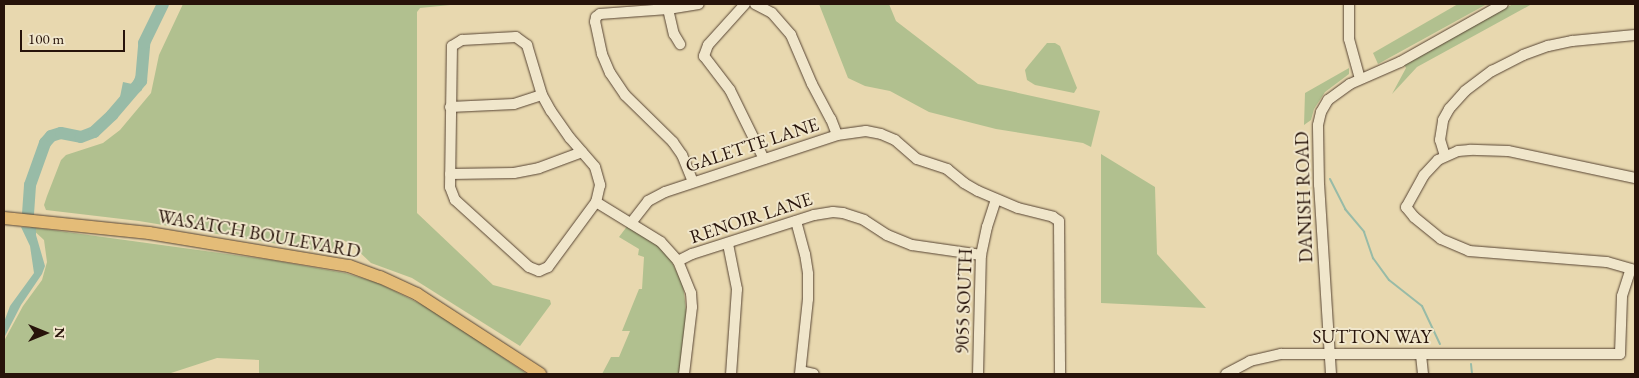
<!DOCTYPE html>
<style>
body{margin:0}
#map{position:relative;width:1639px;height:378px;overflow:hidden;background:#e8d8af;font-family:"EB Garamond",serif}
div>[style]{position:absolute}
.green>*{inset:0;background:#b1c08f}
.water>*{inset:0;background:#98bba7}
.stream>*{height:2px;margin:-1px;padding:0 1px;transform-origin:1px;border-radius:1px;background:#98bba7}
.river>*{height:12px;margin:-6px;padding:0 6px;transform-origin:6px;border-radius:6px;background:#98bba7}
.roads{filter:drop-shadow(0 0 1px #574433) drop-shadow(0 0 1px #574433)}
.minor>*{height:10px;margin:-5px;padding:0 5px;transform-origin:5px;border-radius:5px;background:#f0e6cb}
.major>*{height:12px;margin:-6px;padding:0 6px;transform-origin:6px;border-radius:6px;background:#e4bc78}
span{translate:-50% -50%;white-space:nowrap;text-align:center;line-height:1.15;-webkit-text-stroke:4px #f0e6cb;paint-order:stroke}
.street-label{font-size:19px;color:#27130a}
.frame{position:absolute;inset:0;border:5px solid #27130a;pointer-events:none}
.north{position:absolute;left:20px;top:308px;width:50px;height:50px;-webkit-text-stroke:4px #f0e6cb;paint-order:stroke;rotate:90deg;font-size:14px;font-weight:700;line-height:20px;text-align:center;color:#27130a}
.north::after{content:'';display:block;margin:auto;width:18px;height:22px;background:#27130a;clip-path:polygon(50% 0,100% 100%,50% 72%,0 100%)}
.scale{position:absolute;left:20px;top:30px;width:105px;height:22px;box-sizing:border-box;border:2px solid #27130a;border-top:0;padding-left:6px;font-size:15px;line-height:18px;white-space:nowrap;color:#27130a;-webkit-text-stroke:4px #f0e6cb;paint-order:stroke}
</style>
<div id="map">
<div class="green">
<div style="clip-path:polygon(183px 4px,460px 4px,420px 8px,417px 12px,417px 213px,493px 285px,550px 300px,551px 304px,520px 346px,412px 278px,371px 263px,352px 245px,343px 240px,338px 241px,331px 251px,326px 252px,139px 221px,46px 210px,44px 205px,47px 196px,61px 160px,66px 155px,103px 143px,120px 130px,151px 93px,159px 55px)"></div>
<div style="clip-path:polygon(819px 4px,889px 4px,896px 21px,978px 84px,1100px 111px,1091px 147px,1083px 143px,996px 129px,929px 112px,890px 91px,865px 86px,848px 78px)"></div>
<div style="clip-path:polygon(1458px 4px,1487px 4px,1378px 64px,1373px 53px)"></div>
<div style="clip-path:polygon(1513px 4px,1532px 4px,1417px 67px,1392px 94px,1406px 68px,1404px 64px)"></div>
<div style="clip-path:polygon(1047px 43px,1055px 43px,1060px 46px,1077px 88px,1074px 93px,1035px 85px,1027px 80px,1025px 70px,1028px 66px)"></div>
<div style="clip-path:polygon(1349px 68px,1349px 74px,1325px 92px,1314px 109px,1311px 120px,1304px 125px,1305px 93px)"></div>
<div style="clip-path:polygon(1101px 154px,1155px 187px,1157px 254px,1206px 308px,1101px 303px)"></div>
<div style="clip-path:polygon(628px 225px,659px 246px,669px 256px,683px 285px,687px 318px,679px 374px,602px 374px,611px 357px,619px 357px,630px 331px,622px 331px,639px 289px,642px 289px,644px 257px,638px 255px,639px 249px,619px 237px)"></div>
<div style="clip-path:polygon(30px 227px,271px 260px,345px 273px,378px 283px,435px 311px,527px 374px,259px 374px,259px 360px,217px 358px,168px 374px,4px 374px,4px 341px,23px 306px,42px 280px,47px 262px,44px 240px)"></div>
</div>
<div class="water">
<div style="clip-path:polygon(137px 73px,140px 73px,142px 90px,112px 115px,120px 97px,123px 82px,132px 84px)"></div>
<div style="clip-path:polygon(21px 227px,36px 228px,36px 235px,45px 266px,42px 274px,21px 305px,4px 338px,4px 322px,10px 306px,34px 273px,30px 246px)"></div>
</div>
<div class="stream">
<div style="left:1330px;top:179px;width:34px;rotate:63deg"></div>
<div style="left:1345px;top:209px;width:30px;rotate:50deg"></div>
<div style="left:1364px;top:232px;width:28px;rotate:71deg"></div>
<div style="left:1373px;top:258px;width:27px;rotate:54deg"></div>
<div style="left:1389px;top:280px;width:42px;rotate:38.2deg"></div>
<div style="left:1422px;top:306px;width:42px;rotate:64.7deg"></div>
<div style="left:1471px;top:364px;width:10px;rotate:84deg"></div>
</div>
<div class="river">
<div style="left:28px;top:214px;width:29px;rotate:-86deg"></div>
<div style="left:30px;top:185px;width:45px;rotate:-70.3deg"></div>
<div style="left:45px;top:143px;width:9px;rotate:-49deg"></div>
<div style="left:51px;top:136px;width:10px;rotate:-17deg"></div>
<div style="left:61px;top:133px;width:20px;rotate:11deg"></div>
<div style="left:81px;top:137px;width:14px;rotate:-21deg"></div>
<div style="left:94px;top:132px;width:25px;rotate:-43deg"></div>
<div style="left:112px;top:115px;width:45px;rotate:-49.5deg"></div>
<div style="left:141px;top:81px;width:38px;rotate:-85deg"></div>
<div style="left:144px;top:43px;width:43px;rotate:-64deg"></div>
</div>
<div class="roads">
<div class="minor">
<div style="left:745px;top:4px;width:55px;rotate:132.1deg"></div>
<div style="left:708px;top:45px;width:12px;rotate:110deg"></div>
<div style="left:704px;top:56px;width:43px;rotate:52.6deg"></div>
<div style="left:730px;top:90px;width:77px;rotate:63.8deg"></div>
<div style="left:755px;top:4px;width:19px;rotate:28deg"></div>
<div style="left:772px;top:13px;width:29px;rotate:49deg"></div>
<div style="left:791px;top:35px;width:53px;rotate:66.8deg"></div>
<div style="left:812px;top:84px;width:40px;rotate:62deg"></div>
<div style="left:831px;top:119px;width:17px;rotate:69deg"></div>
<div style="left:1349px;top:4px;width:35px;rotate:90deg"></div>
<div style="left:1349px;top:39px;width:41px;rotate:74.6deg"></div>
<div style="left:668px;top:9px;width:26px;rotate:77deg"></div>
<div style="left:674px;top:34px;width:12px;rotate:59deg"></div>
<div style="left:516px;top:37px;width:14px;rotate:36deg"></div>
<div style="left:527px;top:45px;width:52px;rotate:73.3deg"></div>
<div style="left:542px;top:95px;width:18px;rotate:61deg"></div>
<div style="left:551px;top:111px;width:33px;rotate:55deg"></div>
<div style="left:570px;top:138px;width:38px;rotate:49deg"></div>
<div style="left:595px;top:167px;width:19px;rotate:74deg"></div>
<div style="left:600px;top:185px;width:17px;rotate:103deg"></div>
<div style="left:596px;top:202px;width:81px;rotate:126.4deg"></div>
<div style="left:548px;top:267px;width:10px;rotate:156deg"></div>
<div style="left:539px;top:271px;width:11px;rotate:-158deg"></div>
<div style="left:529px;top:267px;width:100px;rotate:-137.8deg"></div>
<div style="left:455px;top:200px;width:14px;rotate:-111deg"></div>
<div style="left:450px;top:187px;width:141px;rotate:-89.2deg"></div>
<div style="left:452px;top:46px;width:12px;rotate:-31deg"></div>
<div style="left:462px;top:40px;width:54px;rotate:-3.2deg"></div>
<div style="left:450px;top:107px;width:64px;rotate:-2.7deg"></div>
<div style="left:514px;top:104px;width:29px;rotate:-18deg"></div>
<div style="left:1445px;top:156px;width:17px;rotate:-107deg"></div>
<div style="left:1440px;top:140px;width:20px;rotate:-81deg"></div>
<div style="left:1443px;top:120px;width:13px;rotate:-61deg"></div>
<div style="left:1449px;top:109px;width:24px;rotate:-48deg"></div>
<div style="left:1465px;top:91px;width:34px;rotate:-37deg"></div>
<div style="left:1492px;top:71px;width:35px;rotate:-27deg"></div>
<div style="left:1523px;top:55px;width:27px;rotate:-20deg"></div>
<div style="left:1548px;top:46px;width:25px;rotate:-12deg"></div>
<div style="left:1572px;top:41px;width:63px;rotate:-5.4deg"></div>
<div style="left:450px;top:174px;width:64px;rotate:-0.9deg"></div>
<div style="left:514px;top:173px;width:25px;rotate:-11deg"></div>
<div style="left:539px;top:168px;width:46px;rotate:-20.4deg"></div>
<div style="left:1635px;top:178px;width:130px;rotate:-168deg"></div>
<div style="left:1508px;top:151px;width:38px;rotate:-178deg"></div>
<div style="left:1470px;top:150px;width:12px;rotate:175deg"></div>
<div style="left:1458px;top:151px;width:22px;rotate:156deg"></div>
<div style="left:1438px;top:160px;width:21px;rotate:133deg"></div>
<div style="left:1424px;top:175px;width:37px;rotate:119deg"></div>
<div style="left:1406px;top:207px;width:13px;rotate:51deg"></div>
<div style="left:1414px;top:217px;width:35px;rotate:39deg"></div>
<div style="left:1441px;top:239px;width:30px;rotate:23deg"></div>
<div style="left:1469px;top:251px;width:138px;rotate:4.6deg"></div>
<div style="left:1607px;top:262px;width:29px;rotate:16deg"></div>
<div style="left:693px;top:182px;width:29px;rotate:-112deg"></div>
<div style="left:682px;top:155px;width:16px;rotate:-125deg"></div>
<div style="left:673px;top:142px;width:67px;rotate:-135.6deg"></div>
<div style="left:625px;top:95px;width:27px;rotate:-124deg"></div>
<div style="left:610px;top:73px;width:21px;rotate:-113deg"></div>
<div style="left:602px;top:54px;width:33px;rotate:-102deg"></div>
<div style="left:595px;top:22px;width:5px;rotate:-79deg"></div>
<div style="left:596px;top:17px;width:5px;rotate:-37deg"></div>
<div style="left:600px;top:14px;width:68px;rotate:-4.2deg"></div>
<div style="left:668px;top:9px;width:31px;rotate:-9deg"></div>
<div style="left:596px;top:202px;width:76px;rotate:31.6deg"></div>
<div style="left:661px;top:242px;width:25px;rotate:48deg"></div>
<div style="left:678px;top:261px;width:35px;rotate:68deg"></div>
<div style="left:691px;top:293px;width:14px;rotate:86deg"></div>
<div style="left:692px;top:307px;width:67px;rotate:96.8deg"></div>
<div style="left:796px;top:221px;width:34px;rotate:75deg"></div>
<div style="left:805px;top:254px;width:20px;rotate:81deg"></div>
<div style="left:808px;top:274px;width:25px;rotate:90deg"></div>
<div style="left:808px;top:299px;width:75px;rotate:96.1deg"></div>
<div style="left:631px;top:223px;width:28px;rotate:-52deg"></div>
<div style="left:648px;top:201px;width:19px;rotate:-28deg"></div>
<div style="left:665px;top:192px;width:181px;rotate:-18.3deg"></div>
<div style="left:837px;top:135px;width:29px;rotate:-8deg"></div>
<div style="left:866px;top:131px;width:15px;rotate:11deg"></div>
<div style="left:881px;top:134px;width:15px;rotate:23deg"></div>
<div style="left:895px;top:140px;width:29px;rotate:41deg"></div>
<div style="left:917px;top:159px;width:32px;rotate:18deg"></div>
<div style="left:947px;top:169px;width:22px;rotate:39deg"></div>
<div style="left:964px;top:183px;width:16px;rotate:30deg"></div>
<div style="left:978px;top:191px;width:43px;rotate:23deg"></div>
<div style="left:1018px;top:208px;width:36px;rotate:14deg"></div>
<div style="left:1053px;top:217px;width:7px;rotate:34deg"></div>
<div style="left:1059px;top:221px;width:153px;rotate:89.6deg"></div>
<div style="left:728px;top:244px;width:46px;rotate:78.7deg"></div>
<div style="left:737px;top:289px;width:85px;rotate:94deg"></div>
<div style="left:678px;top:261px;width:16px;rotate:-27deg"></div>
<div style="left:692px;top:254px;width:128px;rotate:-17.7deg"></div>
<div style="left:814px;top:215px;width:19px;rotate:-9deg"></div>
<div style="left:833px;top:212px;width:10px;rotate:6deg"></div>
<div style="left:843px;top:213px;width:22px;rotate:18deg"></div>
<div style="left:864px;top:220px;width:27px;rotate:33deg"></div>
<div style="left:887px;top:235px;width:27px;rotate:22deg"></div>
<div style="left:912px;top:245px;width:70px;rotate:8.2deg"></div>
<div style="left:1421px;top:355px;width:19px;rotate:84deg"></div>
<div style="left:801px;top:371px;width:13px;rotate:13deg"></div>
<div style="left:978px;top:374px;width:119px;rotate:-88.6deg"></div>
<div style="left:981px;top:255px;width:29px;rotate:-78deg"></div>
<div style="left:987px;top:227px;width:28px;rotate:-72deg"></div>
<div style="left:1226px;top:374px;width:27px;rotate:-28deg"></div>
<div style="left:1250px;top:361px;width:32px;rotate:-13deg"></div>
<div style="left:1281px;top:354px;width:339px"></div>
<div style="left:1620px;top:354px;width:58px;rotate:-88deg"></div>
<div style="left:1622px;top:296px;width:28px;rotate:-72deg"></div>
<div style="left:1331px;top:374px;width:189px;rotate:-93.6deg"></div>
<div style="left:1319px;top:185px;width:60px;rotate:-91deg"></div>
<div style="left:1318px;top:125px;width:13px;rotate:-77deg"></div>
<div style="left:1321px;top:112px;width:14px;rotate:-60deg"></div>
<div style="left:1328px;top:100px;width:27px;rotate:-36deg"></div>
<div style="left:1350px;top:84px;width:55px;rotate:-23.7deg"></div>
<div style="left:1400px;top:62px;width:118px;rotate:-29.4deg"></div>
</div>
<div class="major">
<div style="left:4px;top:218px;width:146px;rotate:5.9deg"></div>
<div style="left:149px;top:233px;width:203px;rotate:9.4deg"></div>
<div style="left:349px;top:266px;width:33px;rotate:20deg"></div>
<div style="left:380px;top:277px;width:41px;rotate:24.7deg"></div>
<div style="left:417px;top:294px;width:147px;rotate:33deg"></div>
</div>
</div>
<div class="street-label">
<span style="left:752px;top:145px;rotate:-18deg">GALETTE LANE</span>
<span style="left:1304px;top:197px;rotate:-92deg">DANISH ROAD</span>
<span style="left:751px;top:218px;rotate:-18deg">RENOIR LANE</span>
<span style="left:259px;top:234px;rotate:10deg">WASATCH BOULEVARD</span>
<span style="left:964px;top:301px;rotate:-88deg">9055 SOUTH</span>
<span style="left:1372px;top:337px">SUTTON WAY</span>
</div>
<div class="frame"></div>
<div class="north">N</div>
<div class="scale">100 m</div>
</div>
